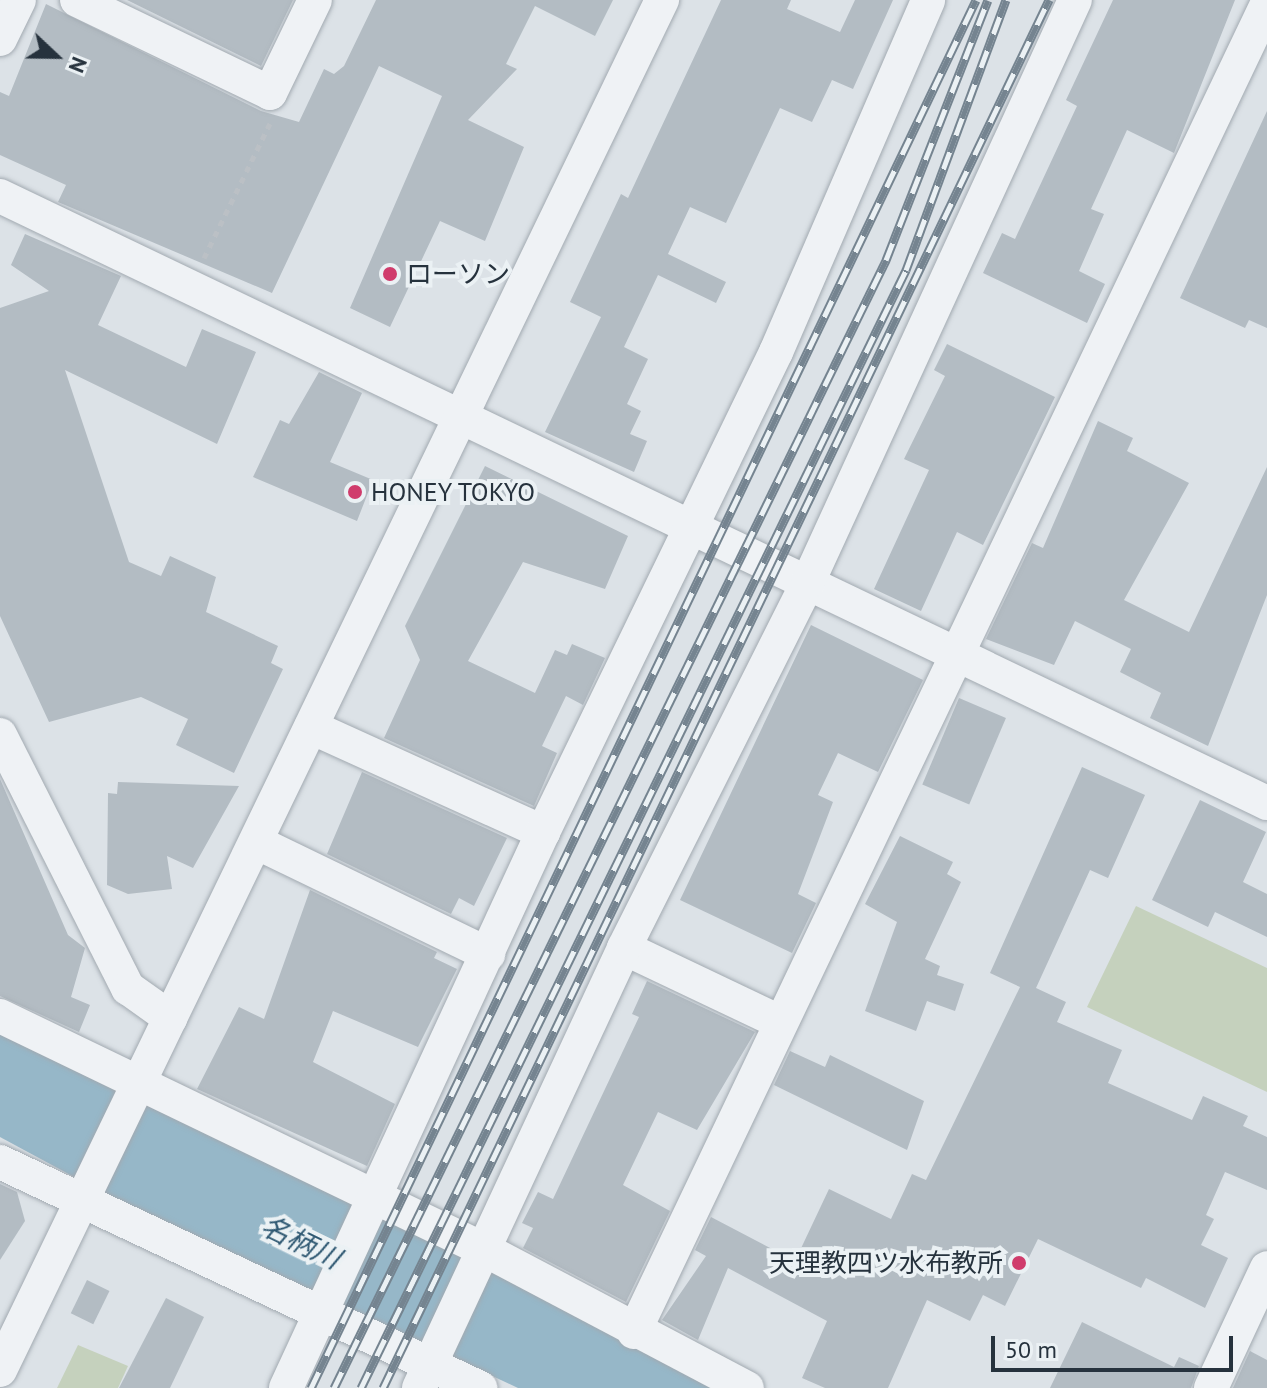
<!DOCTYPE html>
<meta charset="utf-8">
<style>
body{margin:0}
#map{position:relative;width:1267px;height:1388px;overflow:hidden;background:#dce2e7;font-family:"PT Sans","Noto Sans JP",sans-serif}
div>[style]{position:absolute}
.green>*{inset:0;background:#c5d1bd}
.water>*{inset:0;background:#96b7c8}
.building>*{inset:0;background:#b3bcc3;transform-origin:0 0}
.path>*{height:5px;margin-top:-2.5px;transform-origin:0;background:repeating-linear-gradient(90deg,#bbc0c5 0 6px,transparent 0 12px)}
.roads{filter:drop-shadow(0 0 2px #a2aab1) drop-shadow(0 0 2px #a2aab1)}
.minor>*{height:34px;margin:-17px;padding:0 17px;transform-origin:17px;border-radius:17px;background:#eff2f5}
.rail>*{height:9px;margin-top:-4.5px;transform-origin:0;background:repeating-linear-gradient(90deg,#ebf1f4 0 18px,#758490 0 36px);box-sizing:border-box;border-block:2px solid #758490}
.dots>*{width:22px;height:22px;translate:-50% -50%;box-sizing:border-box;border:4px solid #ebf1f4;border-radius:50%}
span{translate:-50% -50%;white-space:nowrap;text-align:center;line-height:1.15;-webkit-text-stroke:8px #ebf1f4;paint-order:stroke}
.poi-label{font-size:26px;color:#26323d}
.left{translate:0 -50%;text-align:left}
.right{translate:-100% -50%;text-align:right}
.water-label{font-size:28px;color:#2f5872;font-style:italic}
.north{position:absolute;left:16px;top:16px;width:80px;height:80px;-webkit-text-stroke:6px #ebf1f4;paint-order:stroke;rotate:112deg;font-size:22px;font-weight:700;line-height:32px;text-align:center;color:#26323d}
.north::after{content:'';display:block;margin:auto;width:28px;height:36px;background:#26323d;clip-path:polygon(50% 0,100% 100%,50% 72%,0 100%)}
.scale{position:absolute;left:991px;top:1336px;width:242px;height:36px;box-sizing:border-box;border:4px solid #26323d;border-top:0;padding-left:10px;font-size:24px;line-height:28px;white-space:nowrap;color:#26323d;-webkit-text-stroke:6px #ebf1f4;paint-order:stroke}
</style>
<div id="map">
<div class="green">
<div style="clip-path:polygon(1136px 906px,1267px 968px,1267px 1092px,1087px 1007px)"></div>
<div style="clip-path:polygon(78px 1345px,128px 1366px,118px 1388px,57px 1388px)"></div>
</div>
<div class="water">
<div style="clip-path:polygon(0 1026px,736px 1388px,518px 1388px,126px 1205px,0 1137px)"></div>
</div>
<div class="building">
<div style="clip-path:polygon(127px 0,293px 0,261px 66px)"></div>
<div style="clip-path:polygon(376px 0,613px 0,595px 36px,535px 6px,506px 64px,517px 69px,468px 120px,524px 147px,485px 241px,440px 221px,390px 327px,350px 308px,442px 96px,379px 66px,272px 293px,58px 202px,66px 185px,0 155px,0 92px,9px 96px,46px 4px,261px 111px,299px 122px,324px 69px,334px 74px,344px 66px)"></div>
<div style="clip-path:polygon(721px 0,791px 0,787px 9px,840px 32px,855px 0,893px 0,853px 89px,832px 80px,812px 122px,780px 108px,726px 223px,690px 207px,668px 254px,726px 282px,716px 303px,658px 275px,624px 347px,648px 359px,627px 404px,641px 411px,630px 434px,647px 441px,634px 472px,545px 432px,601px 317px,570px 302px,621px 194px,628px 198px)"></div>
<div style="clip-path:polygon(1113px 0,1235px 0,1174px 153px,1127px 130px,1091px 209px,1104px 214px,1079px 271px,1105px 284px,1087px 323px,983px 273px,1002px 233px,1015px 239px,1077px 106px,1066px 100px)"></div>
<div style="clip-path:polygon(1267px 111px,1267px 328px,1249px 320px,1245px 328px,1180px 298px)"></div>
<div style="clip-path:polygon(25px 234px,121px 276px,98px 325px,186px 367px,202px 329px,256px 352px,217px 444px,65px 370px,129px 562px,161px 576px,170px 556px,216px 577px,206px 612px,278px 646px,271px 663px,283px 669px,234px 773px,176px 745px,188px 719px,141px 697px,49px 722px,0 616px,0 308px,49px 291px,11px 265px)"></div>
<div style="clip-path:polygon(947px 344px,1055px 397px,983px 545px,957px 532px,921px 611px,874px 589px,929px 470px,904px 459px,945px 376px,934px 370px)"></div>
<div style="clip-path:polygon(319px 372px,362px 393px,330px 462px,373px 480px,357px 521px,253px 477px,280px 420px,289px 424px)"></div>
<div style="clip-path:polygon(1098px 421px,1133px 438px,1127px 451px,1189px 483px,1124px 600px,1189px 632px,1267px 467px,1267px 595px,1208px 746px,1150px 718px,1161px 693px,1120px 672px,1131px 649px,1075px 621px,1054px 665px,986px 639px,1032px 543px,1043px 548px)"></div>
<div style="clip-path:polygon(485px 466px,628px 536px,605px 589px,523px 562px,468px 661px,535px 693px,555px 650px,567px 655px,572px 644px,605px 658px,583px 705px,566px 696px,542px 746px,557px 753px,534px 806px,384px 738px,420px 660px,405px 626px)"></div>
<div style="clip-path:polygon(811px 625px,923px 680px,878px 772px,838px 753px,818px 795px,833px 802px,798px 894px,816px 903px,792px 953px,680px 900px)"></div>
<div style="left:959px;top:698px;width:51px;height:94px;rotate:23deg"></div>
<div style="clip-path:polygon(1082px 767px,1145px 795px,1108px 878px,1090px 870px,1036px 988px,1066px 1002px,1057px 1022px,1122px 1050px,1108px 1083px,1192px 1120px,1203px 1096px,1248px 1116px,1243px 1126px,1267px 1137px,1267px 1190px,1225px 1172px,1206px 1215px,1214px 1219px,1201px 1245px,1228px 1258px,1205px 1308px,1146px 1278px,1141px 1288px,1038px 1239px,1005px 1306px,983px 1295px,970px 1321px,927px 1300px,888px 1388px,825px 1388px,802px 1378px,827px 1321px,728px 1268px,698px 1340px,662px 1320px,706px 1256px,695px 1250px,711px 1217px,795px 1261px,829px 1189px,891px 1219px,912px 1174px,926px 1180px,1020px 987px,990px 973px)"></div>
<div style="clip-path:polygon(362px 772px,507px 838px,474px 906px,459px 898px,451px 914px,327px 854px)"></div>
<div style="clip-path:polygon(0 779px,68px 935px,85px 948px,71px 997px,90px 1005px,79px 1032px,0 996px)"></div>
<div style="clip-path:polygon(118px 782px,239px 786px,193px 868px,167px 856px,172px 889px,128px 894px,107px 885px,108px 793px,117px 794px)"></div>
<div style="clip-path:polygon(1200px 800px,1266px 832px,1243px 882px,1267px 894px,1267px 937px,1215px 912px,1208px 927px,1152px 900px)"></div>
<div style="clip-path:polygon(900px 836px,953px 862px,947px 874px,961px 882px,925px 959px,940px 966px,937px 975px,964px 984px,955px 1011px,927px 1001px,916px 1031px,865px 1011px,897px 922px,865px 904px)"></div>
<div style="clip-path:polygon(310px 890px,437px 952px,434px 958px,457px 969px,418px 1047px,333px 1011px,313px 1062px,395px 1104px,367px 1166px,197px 1089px,239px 1007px,264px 1019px)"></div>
<div style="clip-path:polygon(647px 981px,755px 1032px,697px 1130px,658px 1112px,623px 1185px,670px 1211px,626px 1302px,523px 1248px,533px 1228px,522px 1223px,538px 1192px,553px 1199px,639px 1017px,632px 1014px)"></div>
<div style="clip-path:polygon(790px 1051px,825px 1067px,830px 1055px,924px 1101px,907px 1150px,774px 1085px)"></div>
<div style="clip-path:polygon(0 1184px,17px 1192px,25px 1221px,0 1260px)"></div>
<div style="left:87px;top:1280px;width:25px;height:37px;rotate:26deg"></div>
<div style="clip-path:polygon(166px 1298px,204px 1317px,170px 1388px,119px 1388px)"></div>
<div style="clip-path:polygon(1082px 1322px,1174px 1367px,1179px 1357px,1199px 1366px,1191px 1388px,1050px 1388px)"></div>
<div style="clip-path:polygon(1250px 1351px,1267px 1360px,1267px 1388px,1233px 1388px)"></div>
</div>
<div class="path">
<div style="left:204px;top:258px;width:150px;rotate:-63.9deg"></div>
</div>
<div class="roads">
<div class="minor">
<div style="left:77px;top:0;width:214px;rotate:25.7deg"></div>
<div style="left:270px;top:93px;width:103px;rotate:-64.2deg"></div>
<div style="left:0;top:39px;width:43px;rotate:-64deg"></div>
<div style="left:0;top:196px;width:1405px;rotate:25.6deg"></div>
<div style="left:311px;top:727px;width:255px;rotate:24.4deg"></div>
<div style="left:0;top:735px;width:284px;rotate:63.2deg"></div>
<div style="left:128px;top:988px;width:52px;rotate:35.5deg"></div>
<div style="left:256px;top:842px;width:258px;rotate:25.8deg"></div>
<div style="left:624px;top:948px;width:173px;rotate:25.4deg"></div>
<div style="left:0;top:1016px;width:538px;rotate:25.76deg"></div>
<div style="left:485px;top:1250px;width:296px;rotate:27.8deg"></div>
<div style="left:0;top:1162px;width:531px;rotate:25.21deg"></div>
<div style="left:634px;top:1332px;width:1471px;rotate:-64.51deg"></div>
<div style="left:0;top:1370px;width:1522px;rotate:-64.21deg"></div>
<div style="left:286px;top:1388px;width:613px;rotate:-65.19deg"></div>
<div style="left:543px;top:832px;width:534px;rotate:-64.11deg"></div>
<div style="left:776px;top:352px;width:383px;rotate:-66.6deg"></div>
<div style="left:419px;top:1388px;width:485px;rotate:-65deg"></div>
<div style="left:624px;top:948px;width:410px;rotate:-63.3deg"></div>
<div style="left:808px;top:582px;width:640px;rotate:-65.36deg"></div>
<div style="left:1211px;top:1388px;width:132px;rotate:-65deg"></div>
</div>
</div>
<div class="rail">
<div style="left:311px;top:1388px;width:1539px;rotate:-64.4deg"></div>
<div style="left:334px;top:1388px;width:1256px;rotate:-63.92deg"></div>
<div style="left:886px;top:260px;width:279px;rotate:-68.6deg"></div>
<div style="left:361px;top:1388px;width:1244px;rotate:-64.01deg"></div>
<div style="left:906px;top:270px;width:288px;rotate:-69.7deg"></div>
<div style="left:383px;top:1388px;width:1540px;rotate:-64.37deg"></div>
</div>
<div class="dots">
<div style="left:390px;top:274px;background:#d03c6c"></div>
<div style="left:355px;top:492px;background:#d03c6c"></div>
<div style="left:1019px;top:1263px;background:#d03c6c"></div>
</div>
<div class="poi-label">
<span class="left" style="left:406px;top:274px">ローソン</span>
<span class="left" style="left:371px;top:492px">HONEY TOKYO</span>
<span class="right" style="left:1003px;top:1263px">天理教四ツ水布教所</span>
</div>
<div class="water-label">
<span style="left:301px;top:1242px;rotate:26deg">名柄川</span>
</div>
<div class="north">N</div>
<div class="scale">50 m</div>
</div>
